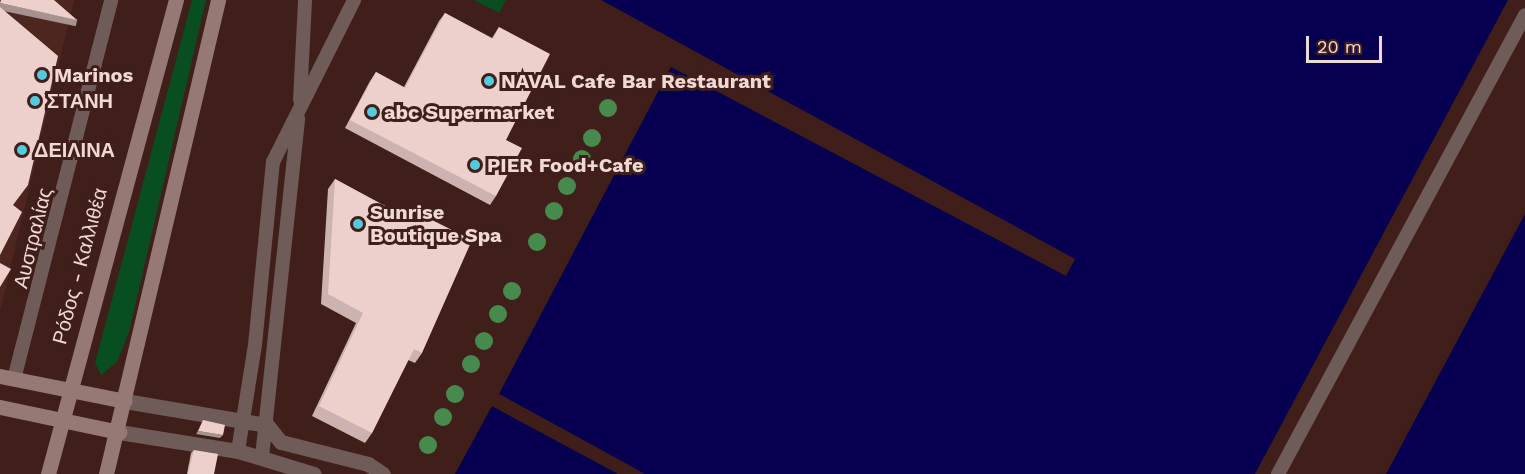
<!DOCTYPE html>
<meta charset="utf-8">
<style>
body{margin:0}
#map{position:relative;width:1525px;height:474px;overflow:hidden;background:#401e19;font-family:"Work Sans",sans-serif}
div>[style]{position:absolute}
.built>*{inset:0;background:#4e2620}
.green>*{inset:0;background:#084e21}
.water>*{inset:0;background:#070051}
.pier>*{inset:0;background:#401e19}
.lane>*{height:14px;margin:-7px;padding:0 7px;transform-origin:7px;border-radius:7px;background:#6f5c59}
.street>*{height:15px;margin:-7.5px;padding:0 7.5px;transform-origin:7.5px;border-radius:7.5px;background:#6f5c59}
.secondary>*{height:15px;margin:-7.5px;padding:0 7.5px;transform-origin:7.5px;border-radius:7.5px;background:#967974}
.trees>*{width:18px;height:18px;margin:-9px;border-radius:50%;background:#468b4d}
.wall>*{inset:0;background:#ccb3af}
.shaded-wall>*{inset:0;background:#a6928e;transform-origin:0 0}
.building>*{inset:0;background:#edd0cb}
.dots>*{width:16px;height:16px;translate:-50% -50%;box-sizing:border-box;border:3px solid #401e19;border-radius:50%}
span{translate:-50% -50%;white-space:nowrap;text-align:center;line-height:1.15;-webkit-text-stroke:6px #401e19;paint-order:stroke}
.poi-label{font-size:20px;color:#f0d9d5;font-weight:700}
.left{translate:0 -50%;text-align:left}
.street-label{font-size:20px;color:#f0d9d5}
.scale{position:absolute;left:1306px;top:36px;width:76px;height:27px;box-sizing:border-box;border:3px solid #f0d9d5;border-top:0;padding-left:8px;font-size:18px;line-height:21px;white-space:nowrap;color:#f0d9d5;-webkit-text-stroke:4px #401e19;paint-order:stroke}
</style>
<div id="map">
<div class="built">
<div style="clip-path:polygon(0 0,74px 0,0 311px)"></div>
</div>
<div class="green">
<div style="clip-path:polygon(192px 0,206px 0,129px 332px,117px 362px,101px 375px,95px 363px)"></div>
<div style="clip-path:polygon(474px 0,506px 0,499px 13px)"></div>
</div>
<div class="water">
<div style="clip-path:polygon(601px 0,1508px 0,1255px 474px,645px 474px,499px 394px,671px 67px,1066px 276px,1075px 259px)"></div>
<div style="clip-path:polygon(1525px 214px,1525px 474px,1386px 474px)"></div>
<div style="clip-path:polygon(492px 406px,618px 474px,455px 474px)"></div>
</div>
<div class="pier">
<div style="clip-path:polygon(1525px 211px,1386px 474px,1383px 474px,1522px 213px)"></div>
<div style="clip-path:polygon(499px 394px,645px 474px,497px 397px)"></div>
<div style="clip-path:polygon(494px 404px,620px 471px,621px 474px,492px 406px)"></div>
</div>
<div class="lane">
<div style="left:300px;top:100px;width:100px;rotate:-87.1deg"></div>
<div style="left:14px;top:379px;width:391px;rotate:-75.6deg"></div>
<div style="left:238px;top:451px;width:107px;rotate:-80.9deg"></div>
<div style="left:255px;top:345px;width:184px;rotate:-84.4deg"></div>
<div style="left:273px;top:162px;width:181px;rotate:-63.4deg"></div>
<div style="left:262px;top:457px;width:340px;rotate:-83.9deg"></div>
<div style="left:1278px;top:474px;width:521px;rotate:-61.71deg"></div>
</div>
<div class="street">
<div style="left:125px;top:401px;width:144px;rotate:9.6deg"></div>
<div style="left:267px;top:425px;width:22px;rotate:51deg"></div>
<div style="left:281px;top:442px;width:90px;rotate:14.2deg"></div>
<div style="left:368px;top:464px;width:18px;rotate:34deg"></div>
<div style="left:119px;top:432px;width:121px;rotate:9.1deg"></div>
<div style="left:238px;top:451px;width:79px;rotate:16.8deg"></div>
</div>
<div class="secondary">
<div style="left:0;top:376px;width:127px;rotate:11.3deg"></div>
<div style="left:0;top:407px;width:122px;rotate:11.9deg"></div>
<div style="left:48px;top:474px;width:491px;rotate:-74.9deg"></div>
<div style="left:106px;top:474px;width:487px;rotate:-76.7deg"></div>
</div>
<div class="trees">
<div style="left:608px;top:108px"></div>
<div style="left:592px;top:138px"></div>
<div style="left:582px;top:159px"></div>
<div style="left:567px;top:186px"></div>
<div style="left:554px;top:211px"></div>
<div style="left:537px;top:242px"></div>
<div style="left:512px;top:291px"></div>
<div style="left:498px;top:314px"></div>
<div style="left:484px;top:341px"></div>
<div style="left:471px;top:364px"></div>
<div style="left:455px;top:394px"></div>
<div style="left:443px;top:417px"></div>
<div style="left:428px;top:445px"></div>
</div>
<div class="wall">
<div style="clip-path:polygon(445px 13px,492px 38px,499px 27px,506px 140px,496px 196px,490px 205px,345px 128px,370px 81px,376px 72px,404px 87px,439px 21px)"></div>
<div style="clip-path:polygon(335px 179px,415px 222px,420px 214px,422px 353px,415px 363px,408px 360px,372px 433px,365px 443px,312px 416px,356px 323px,321px 304px,328px 189px)"></div>
<div style="clip-path:polygon(194px 450px,214px 474px,187px 474px,191px 453px)"></div>
</div>
<div class="shaded-wall">
<div style="left:0;top:3px;width:79px;height:7px;rotate:12deg"></div>
<div style="clip-path:polygon(198px 431px,223px 435px,220px 438px,196px 434px)"></div>
</div>
<div class="building">
<div style="clip-path:polygon(1px 0,54px 0,77px 20px,0 3px)"></div>
<div style="clip-path:polygon(0 7px,58px 56px,28px 185px,13px 205px,22px 212px,0 255px)"></div>
<div style="clip-path:polygon(445px 13px,493px 39px,499px 27px,550px 54px,506px 140px,522px 148px,496px 196px,350px 120px,376px 72px,405px 88px)"></div>
<div style="clip-path:polygon(335px 179px,416px 223px,420px 214px,472px 240px,422px 353px,414px 349px,372px 433px,319px 406px,363px 313px,328px 294px)"></div>
<div style="clip-path:polygon(0 263px,11px 269px,0 287px)"></div>
<div style="clip-path:polygon(203px 420px,225px 425px,223px 435px,198px 431px)"></div>
<div style="clip-path:polygon(194px 450px,218px 454px,214px 474px,188px 474px)"></div>
</div>
<div class="dots">
<div style="left:42px;top:75px;background:#54cadd"></div>
<div style="left:489px;top:81px;background:#54cadd"></div>
<div style="left:35px;top:101px;background:#54cadd"></div>
<div style="left:372px;top:112px;background:#54cadd"></div>
<div style="left:22px;top:150px;background:#54cadd"></div>
<div style="left:475px;top:165px;background:#54cadd"></div>
<div style="left:358px;top:224px;background:#54cadd"></div>
</div>
<div class="poi-label">
<span class="left" style="left:54px;top:75px">Marinos</span>
<span class="left" style="left:501px;top:81px">NAVAL Cafe Bar Restaurant</span>
<span class="left" style="left:47px;top:101px">ΣΤΑΝΗ</span>
<span class="left" style="left:384px;top:112px">abc Supermarket</span>
<span class="left" style="left:34px;top:150px">ΔΕΙΛΙΝΑ</span>
<span class="left" style="left:487px;top:165px">PIER Food+Cafe</span>
<span class="left" style="left:370px;top:224px">Sunrise<br>Boutique Spa</span>
</div>
<div class="street-label">
<span style="left:33px;top:238px;rotate:-76deg">Αυστραλίας</span>
<span style="left:80px;top:266px;rotate:-75deg">Ρόδος - Καλλιθέα</span>
</div>
<div class="scale">20 m</div>
</div>
